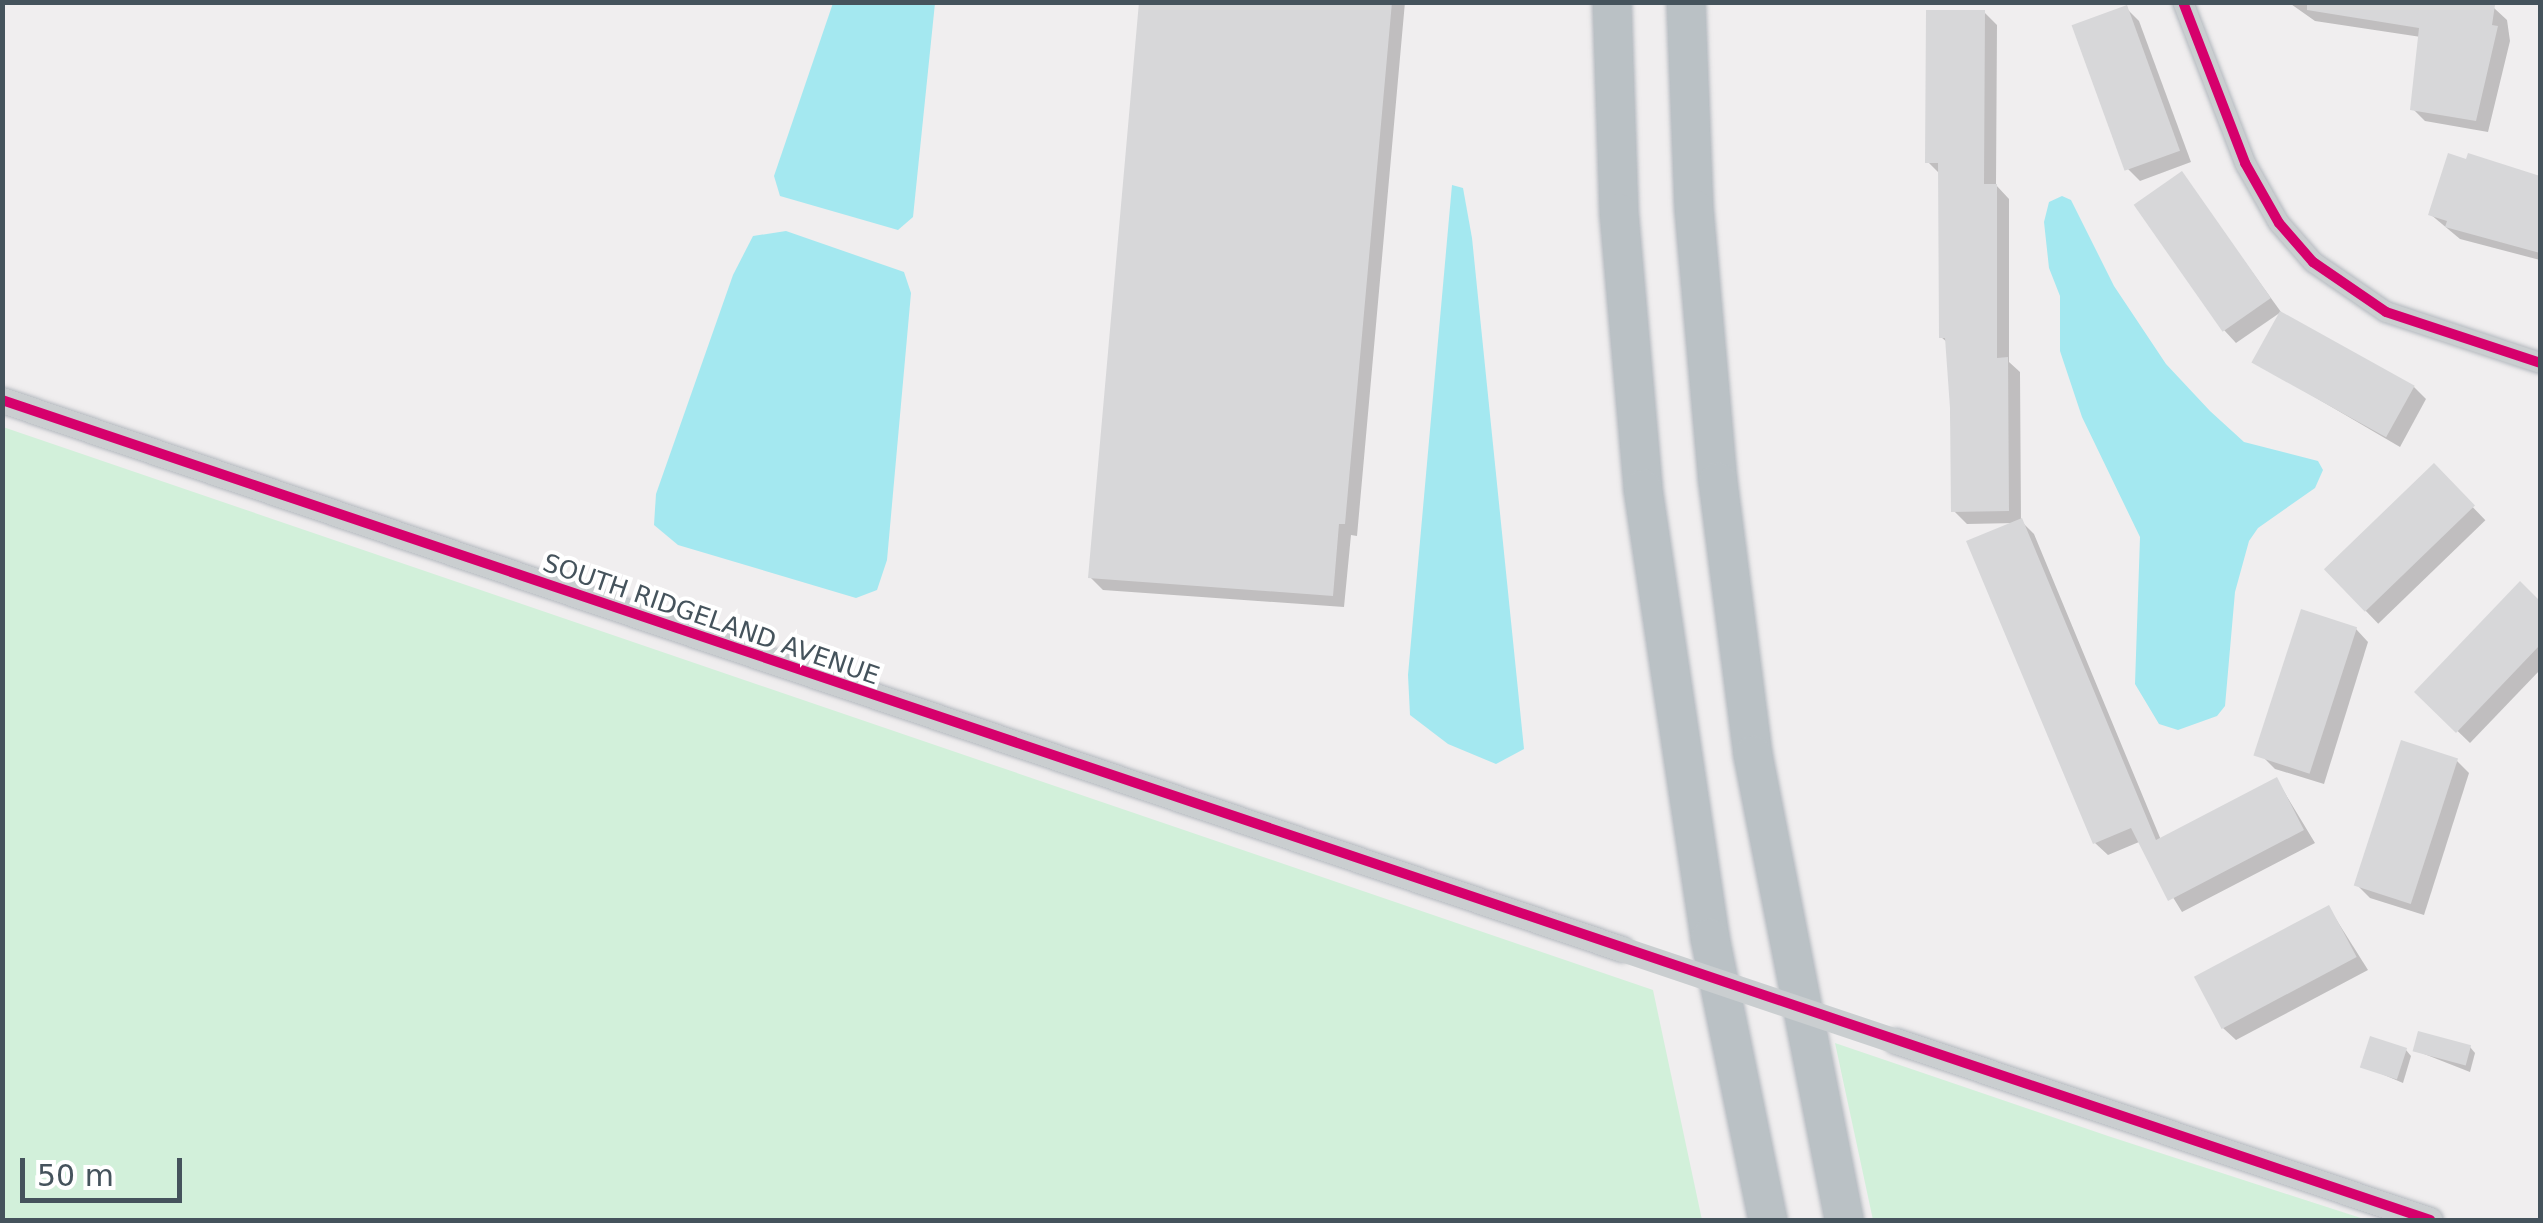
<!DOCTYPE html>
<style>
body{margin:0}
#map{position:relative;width:2543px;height:1223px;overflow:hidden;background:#f0eeef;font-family:"DejaVu Sans",sans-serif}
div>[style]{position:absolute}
.green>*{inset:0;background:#d2f0da}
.water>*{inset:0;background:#a4e8f0}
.shadow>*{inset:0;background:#0003;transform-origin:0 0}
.building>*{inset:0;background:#d7d7d9;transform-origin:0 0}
.roads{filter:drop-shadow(0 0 2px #b4b9bf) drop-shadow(0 0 2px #b4b9bf)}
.minor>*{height:20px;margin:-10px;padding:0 10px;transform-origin:10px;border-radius:10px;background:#caced0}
.tertiary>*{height:25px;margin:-12.5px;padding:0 12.5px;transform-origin:12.5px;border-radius:12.5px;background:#caced0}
.motorway>*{height:38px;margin:-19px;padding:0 19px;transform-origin:19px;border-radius:19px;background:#bac1c5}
.tertiary-bridge>*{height:25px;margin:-12.5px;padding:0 12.5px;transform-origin:12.5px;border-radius:12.5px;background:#caced0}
.cycleway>*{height:10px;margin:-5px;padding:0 5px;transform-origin:5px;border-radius:5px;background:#d6006c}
span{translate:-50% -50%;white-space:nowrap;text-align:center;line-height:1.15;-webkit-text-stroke:8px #fff;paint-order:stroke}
.street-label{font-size:25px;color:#45535c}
.frame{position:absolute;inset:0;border:5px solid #45535c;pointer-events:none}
.scale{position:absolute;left:20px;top:1158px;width:162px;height:45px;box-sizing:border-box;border:5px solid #45535c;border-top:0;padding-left:12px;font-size:30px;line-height:35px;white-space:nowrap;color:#45535c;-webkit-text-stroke:8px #fff;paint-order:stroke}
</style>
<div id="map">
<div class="green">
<div style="clip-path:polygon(3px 427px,1653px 990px,1702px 1220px,3px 1220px)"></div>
<div style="clip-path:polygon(1835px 1043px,2108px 1136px,2367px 1220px,1873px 1220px)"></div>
</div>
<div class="water">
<div style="clip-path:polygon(833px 3px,935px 3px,913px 217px,898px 230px,780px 196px,774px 176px)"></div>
<div style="clip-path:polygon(1452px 185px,1463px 188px,1472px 238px,1524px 749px,1496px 764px,1448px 744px,1410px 715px,1408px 675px)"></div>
<div style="clip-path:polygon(2062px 196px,2071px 200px,2114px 286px,2166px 364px,2210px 411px,2244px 442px,2318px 461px,2323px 470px,2315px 488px,2258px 528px,2249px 541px,2235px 592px,2225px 706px,2217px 716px,2178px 730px,2159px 724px,2135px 684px,2140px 537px,2082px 417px,2060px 351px,2060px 296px,2049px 268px,2044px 222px,2049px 202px)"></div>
<div style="clip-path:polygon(786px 231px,904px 272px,911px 293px,887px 560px,877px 590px,856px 598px,678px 545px,654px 525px,656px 494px,733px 275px,753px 236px)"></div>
</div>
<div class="shadow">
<div style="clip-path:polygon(1142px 2px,1405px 2px,1357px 536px,1351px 535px,1344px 607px,1103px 590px,1090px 577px)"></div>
<div style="clip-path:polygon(2288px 2px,2494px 8px,2507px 20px,2510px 41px,2488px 132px,2425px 121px,2413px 109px,2421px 37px,2315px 21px)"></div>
<div style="clip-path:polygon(2126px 8px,2139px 21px,2191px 162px,2140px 181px,2128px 169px)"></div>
<div style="clip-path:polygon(1984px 12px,1997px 25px,1996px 185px,2009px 199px,2009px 362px,2020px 372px,2021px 521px,2034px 534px,2161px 840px,2277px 780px,2315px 843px,2182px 912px,2139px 842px,2108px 855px,2095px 843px,2016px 523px,1967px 524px,1954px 511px,1948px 343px,1941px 337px,1941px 175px,1928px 162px)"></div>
<div style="clip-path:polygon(2470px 156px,2540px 184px,2540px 260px,2460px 239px,2430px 214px)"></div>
<div style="clip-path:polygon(2182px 175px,2281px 312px,2236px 343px,2224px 330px)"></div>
<div style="clip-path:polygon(2255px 362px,2414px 387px,2426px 399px,2400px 447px)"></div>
<div style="left:2434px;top:467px;width:74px;height:149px;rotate:46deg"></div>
<div style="clip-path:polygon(2520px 585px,2540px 605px,2540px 670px,2470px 743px,2417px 692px)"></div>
<div style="clip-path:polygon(2356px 629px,2368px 642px,2324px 784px,2275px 769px,2262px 756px)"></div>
<div style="clip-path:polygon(2456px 760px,2469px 773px,2424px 915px,2370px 898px,2357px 885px)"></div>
<div style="clip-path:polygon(2329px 908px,2368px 970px,2236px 1040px,2223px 1028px)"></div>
<div style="clip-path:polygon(2470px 1047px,2475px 1053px,2470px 1072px,2414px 1050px)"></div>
<div style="clip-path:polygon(2406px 1050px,2411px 1056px,2403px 1083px,2363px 1066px)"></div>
</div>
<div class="building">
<div style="clip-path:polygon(1139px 2px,1392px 2px,1345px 524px,1339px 524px,1333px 596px,1088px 578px)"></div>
<div style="clip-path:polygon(2307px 2px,2495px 5px,2492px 25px,2498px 26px,2476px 121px,2410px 110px,2419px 28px,2307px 10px)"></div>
<div style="left:2127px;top:5px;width:155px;height:59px;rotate:70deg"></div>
<div style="clip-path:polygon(1926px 10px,1985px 10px,1984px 184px,1997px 184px,1997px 358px,2008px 357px,2009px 511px,1951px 512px,1950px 408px,1945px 338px,1939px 338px,1938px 163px,1925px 163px)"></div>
<div style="clip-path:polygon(2448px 153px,2466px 159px,2468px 153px,2540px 176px,2540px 253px,2445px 227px,2447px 221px,2428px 215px)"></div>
<div style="left:2182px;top:171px;width:155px;height:59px;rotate:55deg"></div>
<div style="left:2280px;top:311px;width:154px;height:59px;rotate:29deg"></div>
<div style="left:2434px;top:463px;width:59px;height:153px;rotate:46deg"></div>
<div style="clip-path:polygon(2022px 518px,2156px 840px,2277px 777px,2304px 830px,2168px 901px,2131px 828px,2093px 844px,1966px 541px)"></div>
<div style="clip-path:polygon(2520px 581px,2540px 601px,2540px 645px,2456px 733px,2414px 692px)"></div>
<div style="left:2301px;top:609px;width:59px;height:154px;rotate:18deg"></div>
<div style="left:2401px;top:740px;width:60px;height:153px;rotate:18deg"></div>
<div style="left:2329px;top:905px;width:59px;height:153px;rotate:62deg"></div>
<div style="left:2418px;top:1031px;width:55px;height:21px;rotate:15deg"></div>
<div style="left:2370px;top:1036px;width:39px;height:33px;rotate:18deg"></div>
</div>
<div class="roads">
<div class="minor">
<div style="left:2183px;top:2px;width:173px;rotate:68.9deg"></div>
<div style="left:2245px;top:163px;width:69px;rotate:60.5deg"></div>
<div style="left:2279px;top:223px;width:52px;rotate:48.9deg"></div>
<div style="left:2313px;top:262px;width:88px;rotate:34.4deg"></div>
<div style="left:2386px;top:312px;width:162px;rotate:18.3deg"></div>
</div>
<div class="tertiary">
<div style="left:2px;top:400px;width:1710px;rotate:18.72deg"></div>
<div style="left:1896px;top:1041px;width:563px;rotate:18.53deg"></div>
</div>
<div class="motorway">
<div style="left:1612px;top:2px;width:211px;rotate:88.1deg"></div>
<div style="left:1619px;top:213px;width:277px;rotate:85deg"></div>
<div style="left:1643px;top:489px;width:454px;rotate:81.5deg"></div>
<div style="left:1710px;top:938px;width:288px;rotate:78.4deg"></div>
<div style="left:1686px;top:2px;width:207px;rotate:87.8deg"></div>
<div style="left:1694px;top:209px;width:274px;rotate:85deg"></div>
<div style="left:1718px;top:482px;width:275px;rotate:82.7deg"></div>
<div style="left:1753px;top:755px;width:474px;rotate:78.9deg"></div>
</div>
</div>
<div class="tertiary-bridge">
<div style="left:1622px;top:949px;width:289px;rotate:18.6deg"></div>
</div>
<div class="cycleway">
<div style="left:2183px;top:2px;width:173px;rotate:68.9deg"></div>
<div style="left:2245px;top:163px;width:69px;rotate:60.5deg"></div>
<div style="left:2279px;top:223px;width:52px;rotate:48.9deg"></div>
<div style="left:2313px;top:262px;width:88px;rotate:34.4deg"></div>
<div style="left:2386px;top:312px;width:162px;rotate:18.3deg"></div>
<div style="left:2px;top:400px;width:2563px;rotate:18.66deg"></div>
</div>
<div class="street-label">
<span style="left:711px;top:620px;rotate:19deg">SOUTH RIDGELAND AVENUE</span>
</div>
<div class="frame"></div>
<div class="scale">50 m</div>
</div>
